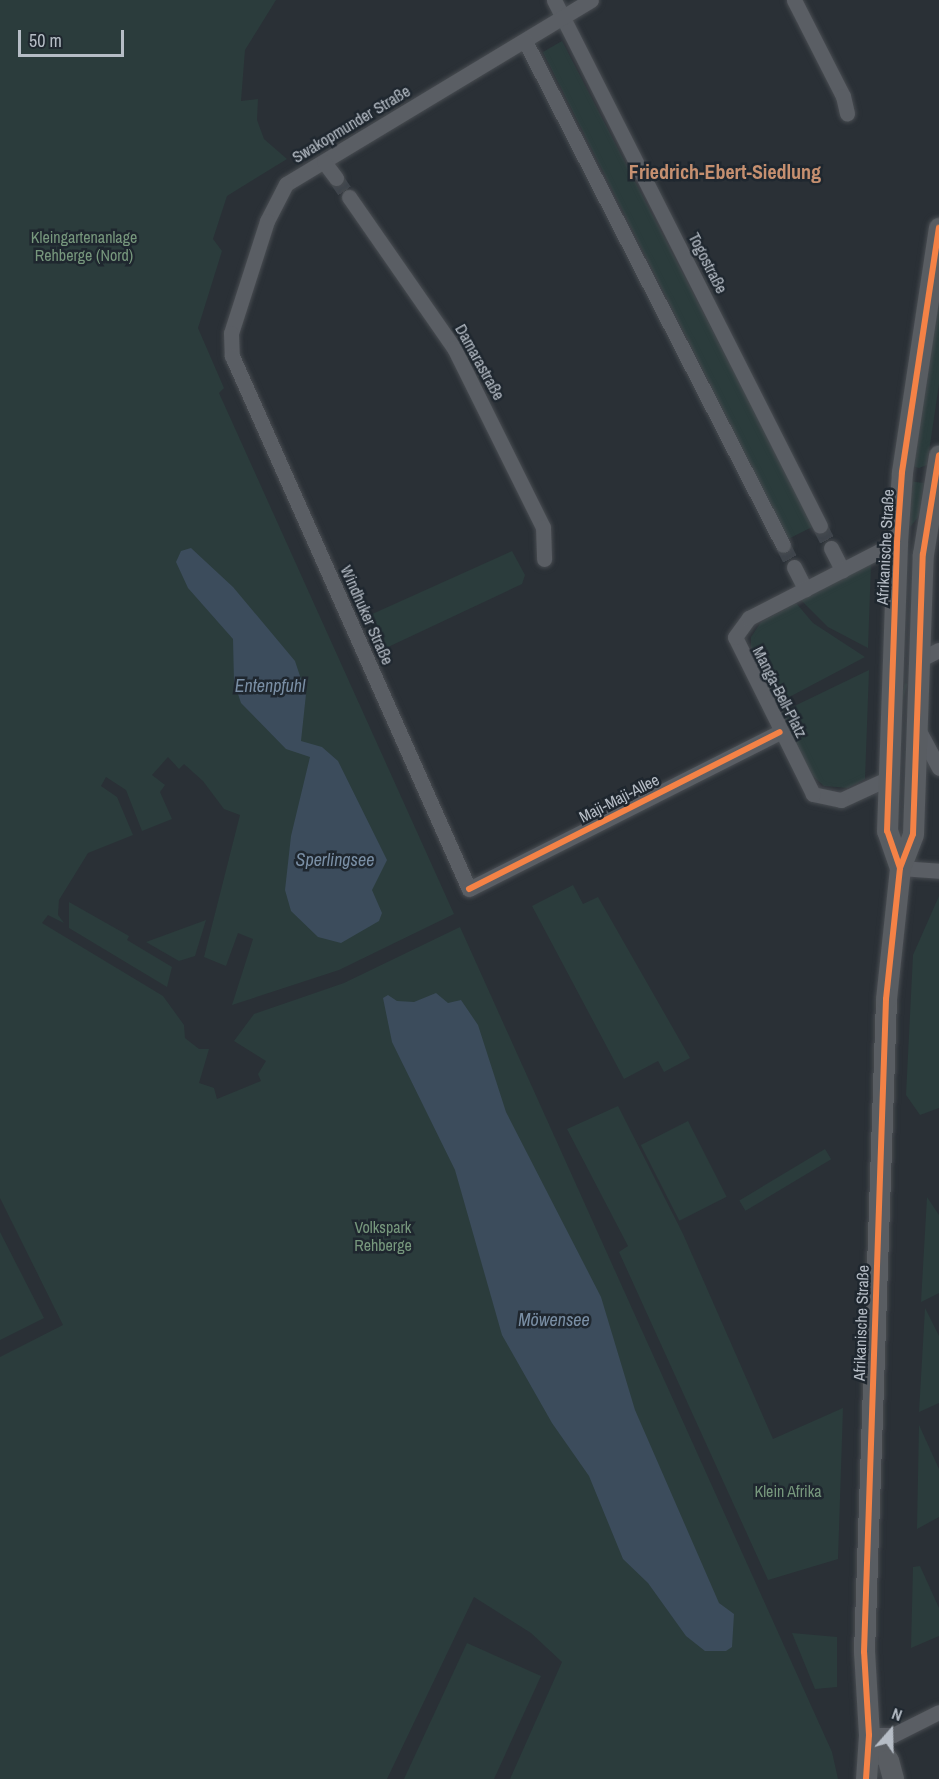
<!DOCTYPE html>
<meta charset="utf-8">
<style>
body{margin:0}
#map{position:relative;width:939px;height:1779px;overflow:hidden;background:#2a3036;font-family:"Archivo Narrow",sans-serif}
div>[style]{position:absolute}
.green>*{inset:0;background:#2b3c3c;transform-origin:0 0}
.water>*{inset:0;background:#3c4c5c}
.street-tunnel>*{height:15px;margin-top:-7.5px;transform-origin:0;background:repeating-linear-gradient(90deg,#3f454c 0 15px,transparent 0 23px)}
.roads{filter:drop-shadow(0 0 2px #484c51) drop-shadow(0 0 2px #484c51)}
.street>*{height:15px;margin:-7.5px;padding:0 7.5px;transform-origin:7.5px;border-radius:7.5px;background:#5a5e64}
.secondary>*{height:21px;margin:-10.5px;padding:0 10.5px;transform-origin:10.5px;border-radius:10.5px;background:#595d62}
.cycleway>*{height:6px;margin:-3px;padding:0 3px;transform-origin:3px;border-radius:3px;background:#f48246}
span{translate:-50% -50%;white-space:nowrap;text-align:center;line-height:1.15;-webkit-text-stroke:5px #1f272f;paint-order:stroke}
.street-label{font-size:16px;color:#b6bdc6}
.park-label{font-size:16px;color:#77987d}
.water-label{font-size:18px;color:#7a8fa5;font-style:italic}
.quarter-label{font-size:20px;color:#c69070;font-weight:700}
.north{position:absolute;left:861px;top:1701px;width:60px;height:60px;-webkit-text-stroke:4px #1f272f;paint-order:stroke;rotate:20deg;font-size:16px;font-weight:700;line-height:24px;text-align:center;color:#b6bdc6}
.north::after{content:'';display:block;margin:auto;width:21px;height:27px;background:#b6bdc6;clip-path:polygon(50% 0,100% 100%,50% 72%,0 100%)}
.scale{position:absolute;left:18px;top:30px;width:106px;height:27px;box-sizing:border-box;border:3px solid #b6bdc6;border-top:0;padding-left:8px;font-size:18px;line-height:21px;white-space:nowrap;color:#b6bdc6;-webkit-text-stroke:4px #1f272f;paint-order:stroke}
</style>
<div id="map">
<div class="green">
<div style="clip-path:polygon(0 0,276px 0,245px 50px,241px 101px,258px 99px,257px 120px,264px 139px,287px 159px,227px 196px,213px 239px,222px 251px,198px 328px,224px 388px,219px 393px,454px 914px,339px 970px,232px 1005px,253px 939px,238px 933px,226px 966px,204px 957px,240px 815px,224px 809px,203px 781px,184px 764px,179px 769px,168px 757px,152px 775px,165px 785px,160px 792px,172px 819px,142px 831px,126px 790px,106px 777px,101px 786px,117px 797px,133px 835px,88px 853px,59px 900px,58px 915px,64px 923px,48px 915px,42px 923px,163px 996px,184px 1025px,185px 1038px,199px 1049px,209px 1049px,199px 1083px,214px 1088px,217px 1099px,261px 1081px,258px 1074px,266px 1061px,234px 1041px,254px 1014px,344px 983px,460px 927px,832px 1752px,838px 1779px,510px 1779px,562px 1662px,531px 1633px,474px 1597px,387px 1779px,0 1779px,0 1357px,63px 1325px,0 1198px)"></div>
<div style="clip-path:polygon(562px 41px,814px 526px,788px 539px,543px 52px)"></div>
<div style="clip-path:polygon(939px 263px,939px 384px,927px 465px,919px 468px,912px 466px)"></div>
<div style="clip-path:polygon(908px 481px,924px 483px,919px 516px,910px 527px)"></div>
<div style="clip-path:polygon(512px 551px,525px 575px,522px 584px,386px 648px,370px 615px)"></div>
<div style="clip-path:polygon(871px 564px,868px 648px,828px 627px,801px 600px)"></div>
<div style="clip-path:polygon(796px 603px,813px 623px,865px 657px,776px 704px,751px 656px,751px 637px,761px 622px)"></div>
<div style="clip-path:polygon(869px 670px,865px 779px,848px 788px,824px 786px,812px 775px,780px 713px)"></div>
<div style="left:905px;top:683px;width:3px;height:79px;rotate:18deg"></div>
<div style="clip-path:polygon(573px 885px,583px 904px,598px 897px,690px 1058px,664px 1072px,658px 1061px,624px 1079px,532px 906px)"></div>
<div style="clip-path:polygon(939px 896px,939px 1108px,920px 1115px,906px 1095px,913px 955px)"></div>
<div style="clip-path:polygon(69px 902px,129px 936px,127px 940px,172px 967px,167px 987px,69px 928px)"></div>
<div style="clip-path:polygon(206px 920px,195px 956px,179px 961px,146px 942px)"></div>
<div style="clip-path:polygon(618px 1106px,683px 1234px,773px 1439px,843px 1408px,838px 1559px,768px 1580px,619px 1252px,628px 1246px,567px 1129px)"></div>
<div style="left:688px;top:1121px;width:85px;height:53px;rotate:63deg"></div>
<div style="left:825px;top:1149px;width:12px;height:100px;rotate:59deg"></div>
<div style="clip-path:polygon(927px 1197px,939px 1215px,939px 1293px,921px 1302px)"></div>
<div style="clip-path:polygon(0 1232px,44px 1318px,0 1340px)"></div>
<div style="clip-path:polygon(925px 1308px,939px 1336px,939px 1403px,919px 1412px)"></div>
<div style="clip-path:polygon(919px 1425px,939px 1469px,939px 1517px,917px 1529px)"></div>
<div style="clip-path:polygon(920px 1566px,939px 1608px,939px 1636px,911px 1648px,913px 1567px)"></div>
<div style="clip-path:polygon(792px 1633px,837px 1637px,837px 1687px,815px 1689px)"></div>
<div style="clip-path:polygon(467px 1643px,541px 1676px,494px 1779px,404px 1779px)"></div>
</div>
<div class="water">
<div style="clip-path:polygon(191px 548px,233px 587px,295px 661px,306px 694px,301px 741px,322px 747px,338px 761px,387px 860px,372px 890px,382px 913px,379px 921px,341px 943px,318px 937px,291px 911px,285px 890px,291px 836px,310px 757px,286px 749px,241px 703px,234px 682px,233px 639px,188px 588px,176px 562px,181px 551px)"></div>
<div style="clip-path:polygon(436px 993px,448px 1003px,461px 1000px,478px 1025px,506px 1112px,601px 1297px,635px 1410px,719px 1603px,734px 1614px,732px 1647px,726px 1651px,705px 1651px,686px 1636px,648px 1583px,623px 1559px,589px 1476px,552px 1423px,502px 1335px,455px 1170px,392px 1042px,383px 998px,388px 995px,397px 1001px,414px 1002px)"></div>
</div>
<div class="street-tunnel">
<div style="left:336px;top:178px;width:23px;rotate:56deg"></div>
<div style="left:820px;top:526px;width:25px;rotate:63deg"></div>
<div style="left:783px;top:545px;width:25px;rotate:63deg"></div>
</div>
<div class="roads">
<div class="street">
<div style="left:554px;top:0;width:589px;rotate:63.17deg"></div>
<div style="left:591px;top:0;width:356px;rotate:148.9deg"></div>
<div style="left:286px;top:184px;width:42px;rotate:117.2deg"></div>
<div style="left:267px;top:221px;width:118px;rotate:107.8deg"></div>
<div style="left:231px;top:333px;width:23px;rotate:88deg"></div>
<div style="left:232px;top:356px;width:583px;rotate:66.03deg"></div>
<div style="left:469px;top:889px;width:348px;rotate:-26.8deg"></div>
<div style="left:794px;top:0;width:108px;rotate:63deg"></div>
<div style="left:843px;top:96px;width:18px;rotate:77deg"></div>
<div style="left:525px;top:41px;width:566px;rotate:62.89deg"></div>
<div style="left:324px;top:162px;width:20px;rotate:53deg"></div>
<div style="left:349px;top:197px;width:184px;rotate:55.2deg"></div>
<div style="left:454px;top:348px;width:200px;rotate:63.6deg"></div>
<div style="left:543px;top:527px;width:32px;rotate:88deg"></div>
<div style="left:831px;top:548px;width:25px;rotate:63deg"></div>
<div style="left:794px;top:567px;width:25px;rotate:63deg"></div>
<div style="left:919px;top:660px;width:22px;rotate:-27deg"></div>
<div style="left:918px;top:729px;width:44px;rotate:61.7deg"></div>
<div style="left:889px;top:778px;width:53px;rotate:155.4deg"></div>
<div style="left:841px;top:800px;width:29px;rotate:-168deg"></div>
<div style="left:813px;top:794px;width:175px;rotate:-116.4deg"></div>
<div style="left:735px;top:637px;width:24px;rotate:-54deg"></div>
<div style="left:749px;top:618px;width:166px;rotate:-27.2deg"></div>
<div style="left:900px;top:868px;width:39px;rotate:4deg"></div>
<div style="left:869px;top:1735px;width:24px"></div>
<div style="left:893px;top:1735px;width:51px;rotate:-26.6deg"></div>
</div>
<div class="secondary">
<div style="left:900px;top:868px;width:39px;rotate:-109deg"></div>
<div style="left:887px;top:831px;width:289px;rotate:-88deg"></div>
<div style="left:897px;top:542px;width:70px;rotate:-85.9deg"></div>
<div style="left:902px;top:472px;width:247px;rotate:-81.4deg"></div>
<div style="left:869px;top:1735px;width:31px;rotate:53deg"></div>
<div style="left:888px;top:1760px;width:20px;rotate:75deg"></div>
<div style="left:866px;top:1779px;width:44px;rotate:-86.1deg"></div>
<div style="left:869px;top:1735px;width:83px;rotate:-93.4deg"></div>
<div style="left:864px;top:1652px;width:653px;rotate:-88.07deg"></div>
<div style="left:886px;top:999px;width:132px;rotate:-83.9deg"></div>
<div style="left:900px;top:868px;width:36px;rotate:-69deg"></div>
<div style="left:913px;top:834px;width:280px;rotate:-88deg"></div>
<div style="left:923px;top:554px;width:100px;rotate:-80.8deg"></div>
</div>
</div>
<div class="cycleway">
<div style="left:900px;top:868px;width:39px;rotate:-109deg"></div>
<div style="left:887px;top:831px;width:289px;rotate:-88deg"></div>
<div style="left:897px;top:542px;width:70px;rotate:-85.9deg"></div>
<div style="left:902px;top:472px;width:247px;rotate:-81.4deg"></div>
<div style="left:469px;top:889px;width:348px;rotate:-26.8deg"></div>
<div style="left:866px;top:1779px;width:44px;rotate:-86.1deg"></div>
<div style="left:869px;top:1735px;width:83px;rotate:-93.4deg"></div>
<div style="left:864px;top:1652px;width:653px;rotate:-88.07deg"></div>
<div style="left:886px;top:999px;width:132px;rotate:-83.9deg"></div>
<div style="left:900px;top:868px;width:36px;rotate:-69deg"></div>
<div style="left:913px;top:834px;width:280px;rotate:-88deg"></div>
<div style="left:923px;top:554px;width:100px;rotate:-80.8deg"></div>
</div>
<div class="street-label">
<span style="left:351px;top:124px;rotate:-31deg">Swakopmunder Straße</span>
<span style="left:708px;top:263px;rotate:63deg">Togostraße</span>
<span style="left:480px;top:362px;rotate:61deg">Damarastraße</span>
<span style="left:885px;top:547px;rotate:-87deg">Afrikanische Straße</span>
<span style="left:367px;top:615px;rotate:66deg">Windhuker Straße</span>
<span style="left:780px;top:692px;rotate:63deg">Manga-Bell-Platz</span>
<span style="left:619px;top:798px;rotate:-27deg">Maji-Maji-Allee</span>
<span style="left:861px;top:1323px;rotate:-88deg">Afrikanische Straße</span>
</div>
<div class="park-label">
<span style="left:84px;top:246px">Kleingartenanlage<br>Rehberge (Nord)</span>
<span style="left:383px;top:1236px">Volkspark<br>Rehberge</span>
<span style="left:788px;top:1491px">Klein Afrika</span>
</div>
<div class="water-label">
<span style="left:270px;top:686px">Entenpfuhl</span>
<span style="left:335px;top:860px">Sperlingsee</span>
<span style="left:554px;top:1320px">Möwensee</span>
</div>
<div class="quarter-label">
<span style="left:725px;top:171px">Friedrich-Ebert-Siedlung</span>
</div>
<div class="north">N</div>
<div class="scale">50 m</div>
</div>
